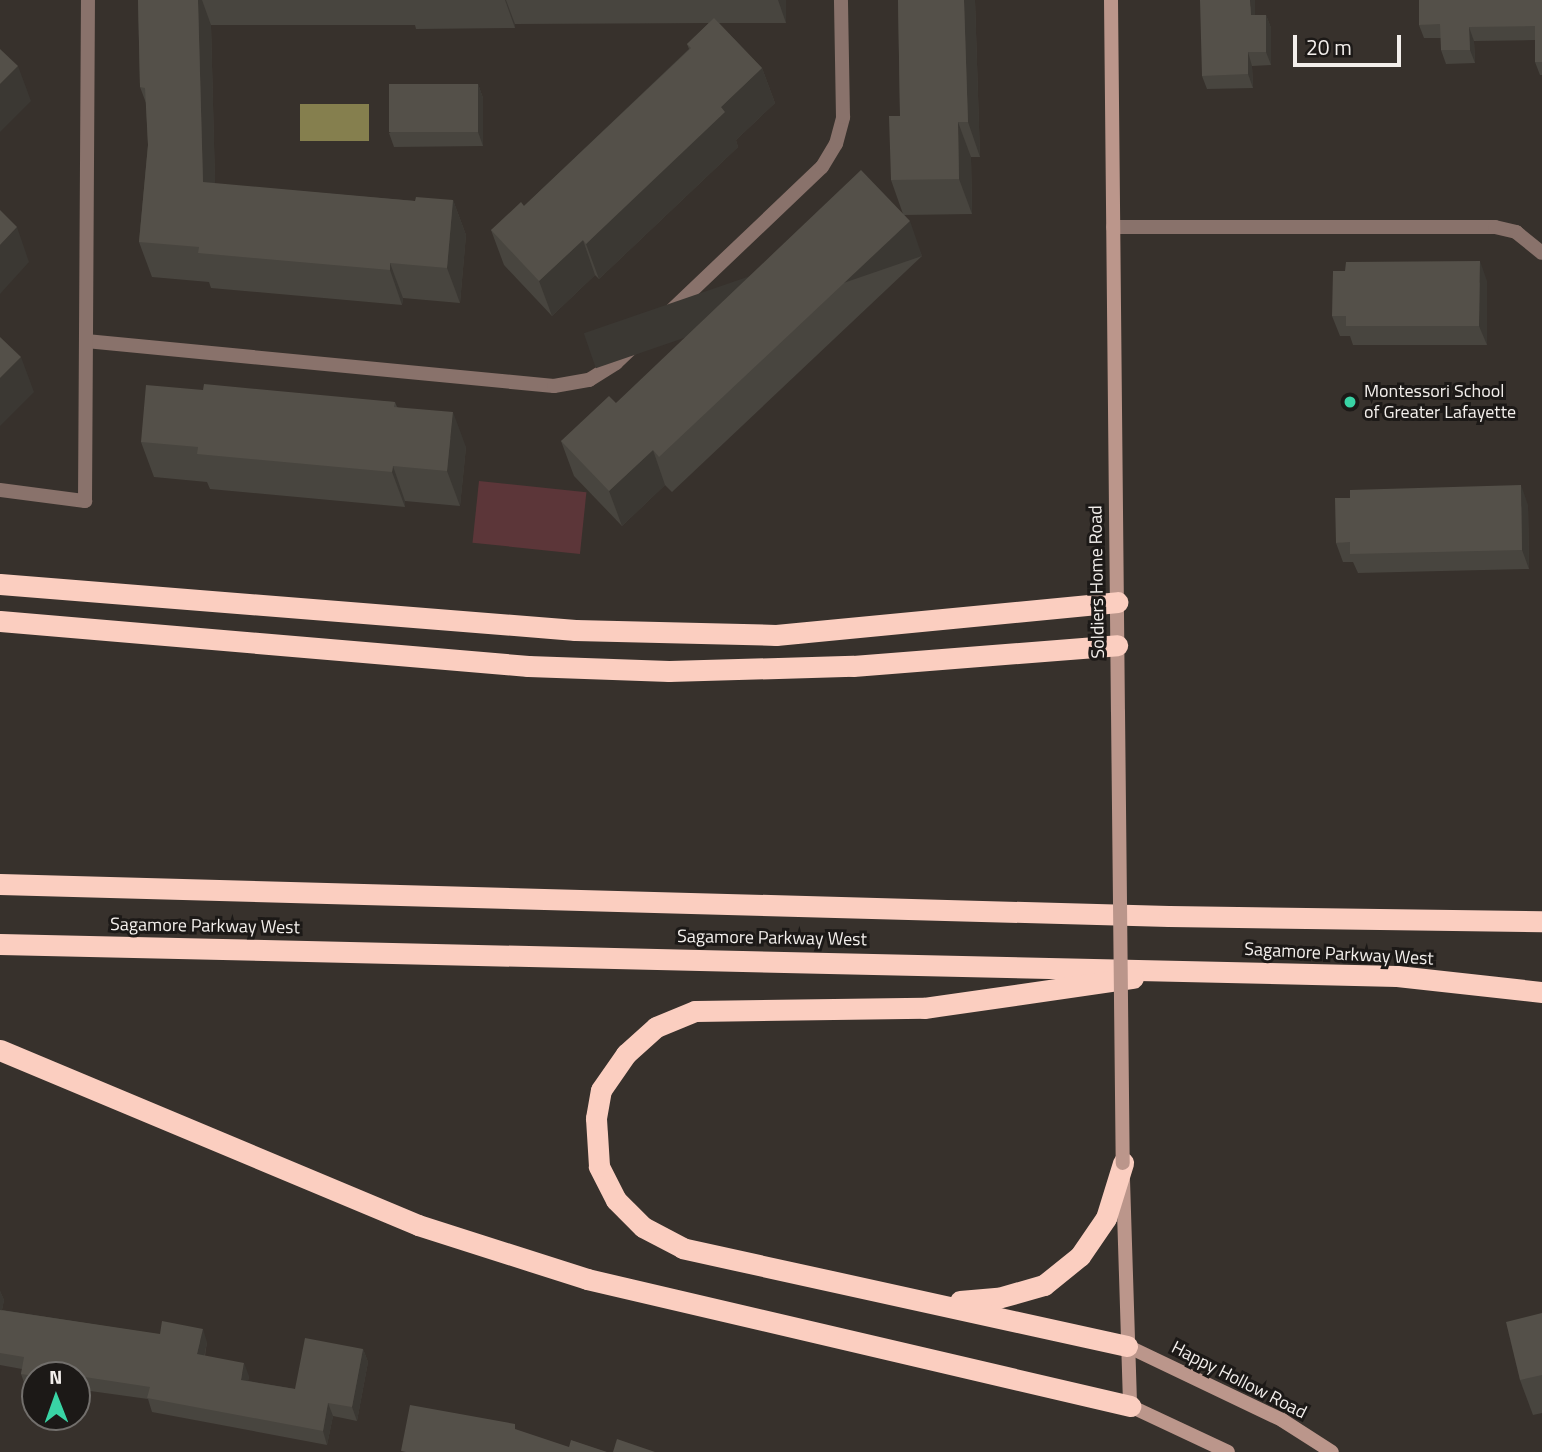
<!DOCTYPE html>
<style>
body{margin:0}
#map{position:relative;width:1542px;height:1452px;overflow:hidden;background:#37312c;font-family:"Titillium Web",sans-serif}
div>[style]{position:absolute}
.green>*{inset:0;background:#5c3639;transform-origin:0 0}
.water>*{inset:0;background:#857f4e;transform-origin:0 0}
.lane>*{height:14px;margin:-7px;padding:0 7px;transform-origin:7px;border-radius:7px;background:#89726b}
.secondary>*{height:14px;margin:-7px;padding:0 7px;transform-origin:7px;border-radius:7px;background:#bb968b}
.highway>*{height:21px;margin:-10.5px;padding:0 10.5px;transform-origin:10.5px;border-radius:10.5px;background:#fbcec0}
.secondary-bridge>*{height:14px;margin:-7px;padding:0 7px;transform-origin:7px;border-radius:7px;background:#bb968b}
.wall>*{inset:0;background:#48453f}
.shaded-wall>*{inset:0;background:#3b3833;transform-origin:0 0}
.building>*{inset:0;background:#545049;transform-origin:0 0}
.dots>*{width:19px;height:19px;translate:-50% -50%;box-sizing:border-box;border:4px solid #1c1917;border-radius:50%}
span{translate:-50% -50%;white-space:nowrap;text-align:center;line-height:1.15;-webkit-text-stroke:6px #1c1917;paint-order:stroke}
.poi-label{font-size:18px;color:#f3efec}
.left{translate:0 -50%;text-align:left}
.street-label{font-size:18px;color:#f3efec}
.north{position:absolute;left:21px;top:1361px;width:70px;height:70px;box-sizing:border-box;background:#1c1917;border:2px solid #726f6c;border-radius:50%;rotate:359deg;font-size:19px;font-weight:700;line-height:28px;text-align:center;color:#f3efec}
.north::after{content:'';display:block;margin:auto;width:24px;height:32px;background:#39d4a5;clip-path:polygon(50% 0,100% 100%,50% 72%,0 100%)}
.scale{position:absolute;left:1293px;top:35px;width:108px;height:32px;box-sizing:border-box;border:4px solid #f3efec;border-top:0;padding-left:9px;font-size:21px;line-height:24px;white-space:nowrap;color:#f3efec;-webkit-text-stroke:5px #1c1917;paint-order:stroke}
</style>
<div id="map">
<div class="green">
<div style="left:479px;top:481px;width:108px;height:62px;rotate:6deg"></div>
</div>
<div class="water">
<div style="left:369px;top:104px;width:37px;height:69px;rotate:90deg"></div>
</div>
<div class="lane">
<div style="left:1113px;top:227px;width:382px"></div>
<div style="left:1495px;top:227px;width:22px;rotate:13deg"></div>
<div style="left:1516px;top:232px;width:33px;rotate:39deg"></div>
<div style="left:86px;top:341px;width:470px;rotate:5.5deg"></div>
<div style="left:554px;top:386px;width:36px;rotate:-10deg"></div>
<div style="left:589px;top:380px;width:32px;rotate:-32deg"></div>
<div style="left:616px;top:363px;width:284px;rotate:-43.6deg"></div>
<div style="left:822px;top:167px;width:27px;rotate:-59deg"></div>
<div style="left:836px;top:144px;width:28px;rotate:-75deg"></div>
<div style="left:843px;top:117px;width:117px;rotate:-91deg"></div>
<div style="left:0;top:490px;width:86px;rotate:7.4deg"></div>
<div style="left:85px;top:501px;width:501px;rotate:-89.66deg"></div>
</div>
<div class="secondary">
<div style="left:1111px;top:0;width:712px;rotate:89.44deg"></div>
<div style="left:1123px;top:1180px;width:226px;rotate:88.2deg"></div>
<div style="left:1130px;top:1406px;width:108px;rotate:25.1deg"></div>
<div style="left:1127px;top:1346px;width:172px;rotate:25.5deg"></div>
<div style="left:1282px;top:1420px;width:59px;rotate:32.6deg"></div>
</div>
<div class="highway">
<div style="left:0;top:584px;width:577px;rotate:4.57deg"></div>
<div style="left:575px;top:630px;width:201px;rotate:1.4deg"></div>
<div style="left:776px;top:635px;width:343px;rotate:-5.5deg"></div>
<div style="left:0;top:621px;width:530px;rotate:4.87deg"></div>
<div style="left:528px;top:666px;width:141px;rotate:2deg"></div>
<div style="left:669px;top:671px;width:184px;rotate:-1.6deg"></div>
<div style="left:853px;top:666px;width:265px;rotate:-4.5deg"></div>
<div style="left:0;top:884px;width:1169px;rotate:1.57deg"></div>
<div style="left:1169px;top:916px;width:373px;rotate:0.8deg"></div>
<div style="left:0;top:944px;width:1397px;rotate:1.31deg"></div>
<div style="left:1397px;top:976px;width:146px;rotate:6.3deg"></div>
<div style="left:0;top:1050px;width:453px;rotate:22.7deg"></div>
<div style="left:418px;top:1225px;width:177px;rotate:17.7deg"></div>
<div style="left:587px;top:1279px;width:558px;rotate:13.16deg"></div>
<div style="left:960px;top:1301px;width:38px;rotate:-5deg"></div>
<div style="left:998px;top:1298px;width:48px;rotate:-15.8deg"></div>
<div style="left:1044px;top:1285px;width:46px;rotate:-38.9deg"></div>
<div style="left:1080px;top:1256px;width:46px;rotate:-55.6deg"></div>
<div style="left:1106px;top:1218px;width:58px;rotate:-72.8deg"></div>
<div style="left:1127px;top:1346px;width:455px;rotate:-167.6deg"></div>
<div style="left:683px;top:1248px;width:45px;rotate:-152.3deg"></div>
<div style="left:643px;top:1227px;width:38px;rotate:-135deg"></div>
<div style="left:616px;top:1200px;width:38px;rotate:-117deg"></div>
<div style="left:599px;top:1166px;width:48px;rotate:-93.6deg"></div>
<div style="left:596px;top:1118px;width:28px;rotate:-80deg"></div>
<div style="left:601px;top:1090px;width:44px;rotate:-55.2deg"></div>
<div style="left:626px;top:1054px;width:40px;rotate:-42deg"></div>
<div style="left:656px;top:1027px;width:42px;rotate:-22.3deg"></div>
<div style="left:695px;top:1011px;width:229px;rotate:-0.8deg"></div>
<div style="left:924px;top:1008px;width:211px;rotate:-8.2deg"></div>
</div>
<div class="secondary-bridge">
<div style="left:1118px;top:712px;width:451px;rotate:89.4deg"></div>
</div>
<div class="wall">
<div style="clip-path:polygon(138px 0,786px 0,786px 23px,719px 23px,762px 68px,775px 103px,736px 140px,738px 147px,599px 279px,595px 275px,552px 316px,504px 265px,491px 230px,524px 206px,689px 49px,687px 44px,709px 23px,515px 24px,515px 28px,416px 29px,415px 25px,211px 25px,215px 184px,415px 201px,453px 200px,466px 235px,460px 303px,403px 298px,402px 305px,211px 288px,209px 282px,152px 277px,139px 242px,148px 145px,146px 103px,140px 87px)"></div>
<div style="clip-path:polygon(898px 0,975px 0,980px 157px,971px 157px,972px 214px,904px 215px,922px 256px,672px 492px,665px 485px,622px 526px,574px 476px,561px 441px,616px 403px,903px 214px,891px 180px,900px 116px)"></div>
<div style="clip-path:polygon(1255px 0,1255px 15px,1266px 15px,1271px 28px,1271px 65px,1252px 66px,1253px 88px,1207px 89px,1202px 76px)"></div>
<div style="clip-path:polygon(1542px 0,1542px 75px,1540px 75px,1535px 62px,1535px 40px,1474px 41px,1475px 63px,1446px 64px,1441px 50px,1441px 38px,1424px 38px,1419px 25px)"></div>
<div style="clip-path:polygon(478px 84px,483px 98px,483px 146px,394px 147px,389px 133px)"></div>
<div style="clip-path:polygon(1487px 281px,1487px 345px,1353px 345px,1350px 336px,1340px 336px,1332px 316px)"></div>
<div style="clip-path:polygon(203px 390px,395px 402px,397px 407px,466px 447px,460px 506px,405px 501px,405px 507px,210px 489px,207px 482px,154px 477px,141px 442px)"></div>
<div style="clip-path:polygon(1528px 505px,1529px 569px,1358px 573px,1353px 562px,1343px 562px,1336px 543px)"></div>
<div style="clip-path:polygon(0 1291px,4px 1300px,2px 1310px,207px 1342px,205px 1356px,249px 1376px,248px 1381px,295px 1389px,363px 1349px,368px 1362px,357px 1421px,333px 1416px,327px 1445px,152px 1412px,148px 1399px,83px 1390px,81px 1396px,77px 1396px,77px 1375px,35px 1375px,35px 1389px,26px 1388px,21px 1374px,22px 1369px,0 1365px)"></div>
<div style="clip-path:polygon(1542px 1313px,1542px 1413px,1533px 1415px,1520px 1380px)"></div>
</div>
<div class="shaded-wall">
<div style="clip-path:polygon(198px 0,202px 0,211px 25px,216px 218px,203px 182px)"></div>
<div style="clip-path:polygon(505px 0,506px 0,515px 24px,515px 28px)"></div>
<div style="clip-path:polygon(778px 0,786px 0,786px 23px)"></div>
<div style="clip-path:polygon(964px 0,975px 0,980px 157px,968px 122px)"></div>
<div style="clip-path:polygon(1250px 0,1255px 0,1255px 28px,1251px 15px)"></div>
<div style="clip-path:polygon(1266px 15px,1271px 28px,1271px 65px,1266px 52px)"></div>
<div style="clip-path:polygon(1469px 27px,1474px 41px,1475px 63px,1470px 50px)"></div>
<div style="clip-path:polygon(1248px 52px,1252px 66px,1253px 88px,1248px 74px)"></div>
<div style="clip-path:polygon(18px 66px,31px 101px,0 132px,0 84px)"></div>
<div style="clip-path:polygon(762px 68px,775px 103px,736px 140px,738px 147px,599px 279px,586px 244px,721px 107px)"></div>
<div style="clip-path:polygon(478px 84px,483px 98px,483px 146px,478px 132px)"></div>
<div style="clip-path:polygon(958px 122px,971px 157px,972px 214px,959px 179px)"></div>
<div style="clip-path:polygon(453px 200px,466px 235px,460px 303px,447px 268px)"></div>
<div style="left:910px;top:221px;width:37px;height:345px;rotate:71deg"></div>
<div style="clip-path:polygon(17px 227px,29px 262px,0 294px,0 245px)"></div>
<div style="clip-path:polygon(583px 240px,595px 275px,552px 316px,539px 281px)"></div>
<div style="clip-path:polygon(1480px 261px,1487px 281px,1487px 345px,1479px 326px)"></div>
<div style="clip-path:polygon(390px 263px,403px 298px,402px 305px,390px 270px)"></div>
<div style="clip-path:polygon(21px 357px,34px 392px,0 426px,0 378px)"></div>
<div style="clip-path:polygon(453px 412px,466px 447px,460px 506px,447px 471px)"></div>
<div style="clip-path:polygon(653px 450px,665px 485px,622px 526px,609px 491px)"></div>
<div style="clip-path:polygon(393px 466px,405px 501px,405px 507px,392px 472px)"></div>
<div style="clip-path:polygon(1521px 485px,1528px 505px,1529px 569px,1522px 550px)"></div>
<div style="clip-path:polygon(0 1291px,4px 1300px,0 1320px)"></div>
<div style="clip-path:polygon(203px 1329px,207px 1342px,202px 1368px,197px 1354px)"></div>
<div style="clip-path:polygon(363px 1349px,368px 1362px,357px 1421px,352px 1407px)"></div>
<div style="clip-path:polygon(244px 1363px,249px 1376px,246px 1393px,241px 1380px)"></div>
<div style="clip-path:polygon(78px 1376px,83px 1390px,81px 1396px,77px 1384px)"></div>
<div style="clip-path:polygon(328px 1403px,333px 1416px,327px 1445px,323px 1431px)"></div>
</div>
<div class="building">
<div style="clip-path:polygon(138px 0,198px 0,203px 182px,415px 201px,416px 197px,453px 200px,447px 268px,390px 263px,390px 270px,198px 253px,199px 247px,139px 242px,148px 145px,145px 88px,140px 87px)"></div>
<div style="clip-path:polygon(898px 0,964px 0,968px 122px,958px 122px,959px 179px,891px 180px,889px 116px,900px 116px)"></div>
<div style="clip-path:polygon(1200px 0,1250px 0,1251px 15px,1266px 15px,1266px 52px,1248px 52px,1248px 74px,1202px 76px)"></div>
<div style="clip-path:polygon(1419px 0,1542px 0,1542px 62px,1535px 62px,1535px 26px,1469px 27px,1470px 50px,1441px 50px,1440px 24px,1419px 25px)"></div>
<div style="clip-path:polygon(714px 18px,762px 68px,721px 107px,725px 112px,586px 244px,583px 240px,539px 281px,491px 230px,521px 202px,524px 206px,691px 48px,687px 44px)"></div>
<div style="clip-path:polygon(0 49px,18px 66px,0 84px)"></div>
<div style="left:478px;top:84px;width:48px;height:89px;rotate:90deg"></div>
<div style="clip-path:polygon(861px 170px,910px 221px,659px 457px,653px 450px,609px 491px,561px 441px,609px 396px,616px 403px)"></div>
<div style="clip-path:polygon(0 210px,17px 227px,0 245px)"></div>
<div style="clip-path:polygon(1480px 261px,1479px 326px,1346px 326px,1346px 316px,1332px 316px,1333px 271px,1345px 271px,1346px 262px)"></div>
<div style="clip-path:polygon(0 337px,21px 357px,0 378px)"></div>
<div style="clip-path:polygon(204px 384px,395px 402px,394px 407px,453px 412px,447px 471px,393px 466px,392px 472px,197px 454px,198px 447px,141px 442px,146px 385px,203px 390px)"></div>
<div style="clip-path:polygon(1521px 485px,1522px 550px,1350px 554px,1350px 542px,1336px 543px,1335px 498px,1350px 498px,1350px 490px)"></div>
<div style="clip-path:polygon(0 1310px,160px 1334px,162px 1321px,203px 1329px,197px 1354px,244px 1363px,241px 1380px,295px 1389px,305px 1338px,363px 1349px,352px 1407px,328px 1403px,323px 1431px,147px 1398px,150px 1387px,78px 1376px,77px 1380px,77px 1375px,35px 1375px,35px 1376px,21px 1374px,24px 1357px,0 1353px)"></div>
<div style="clip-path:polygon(1542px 1313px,1542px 1375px,1520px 1380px,1506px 1322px)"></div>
<div style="clip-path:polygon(410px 1405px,515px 1424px,515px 1429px,569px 1447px,571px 1440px,607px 1452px,406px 1452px,401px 1451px)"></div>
<div style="clip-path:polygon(617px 1439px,655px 1452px,613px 1452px)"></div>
</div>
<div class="dots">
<div style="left:1350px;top:402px;background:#39d4a5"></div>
</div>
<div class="poi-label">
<span class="left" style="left:1364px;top:402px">Montessori School<br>of Greater Lafayette</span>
</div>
<div class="street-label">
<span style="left:1097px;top:582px;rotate:-91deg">Soldiers Home Road</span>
<span style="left:205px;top:926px;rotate:1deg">Sagamore Parkway West</span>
<span style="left:772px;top:938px;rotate:1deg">Sagamore Parkway West</span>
<span style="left:1339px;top:954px;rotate:3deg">Sagamore Parkway West</span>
<span style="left:1239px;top:1380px;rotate:27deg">Happy Hollow Road</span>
</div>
<div class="north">N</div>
<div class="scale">20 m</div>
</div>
